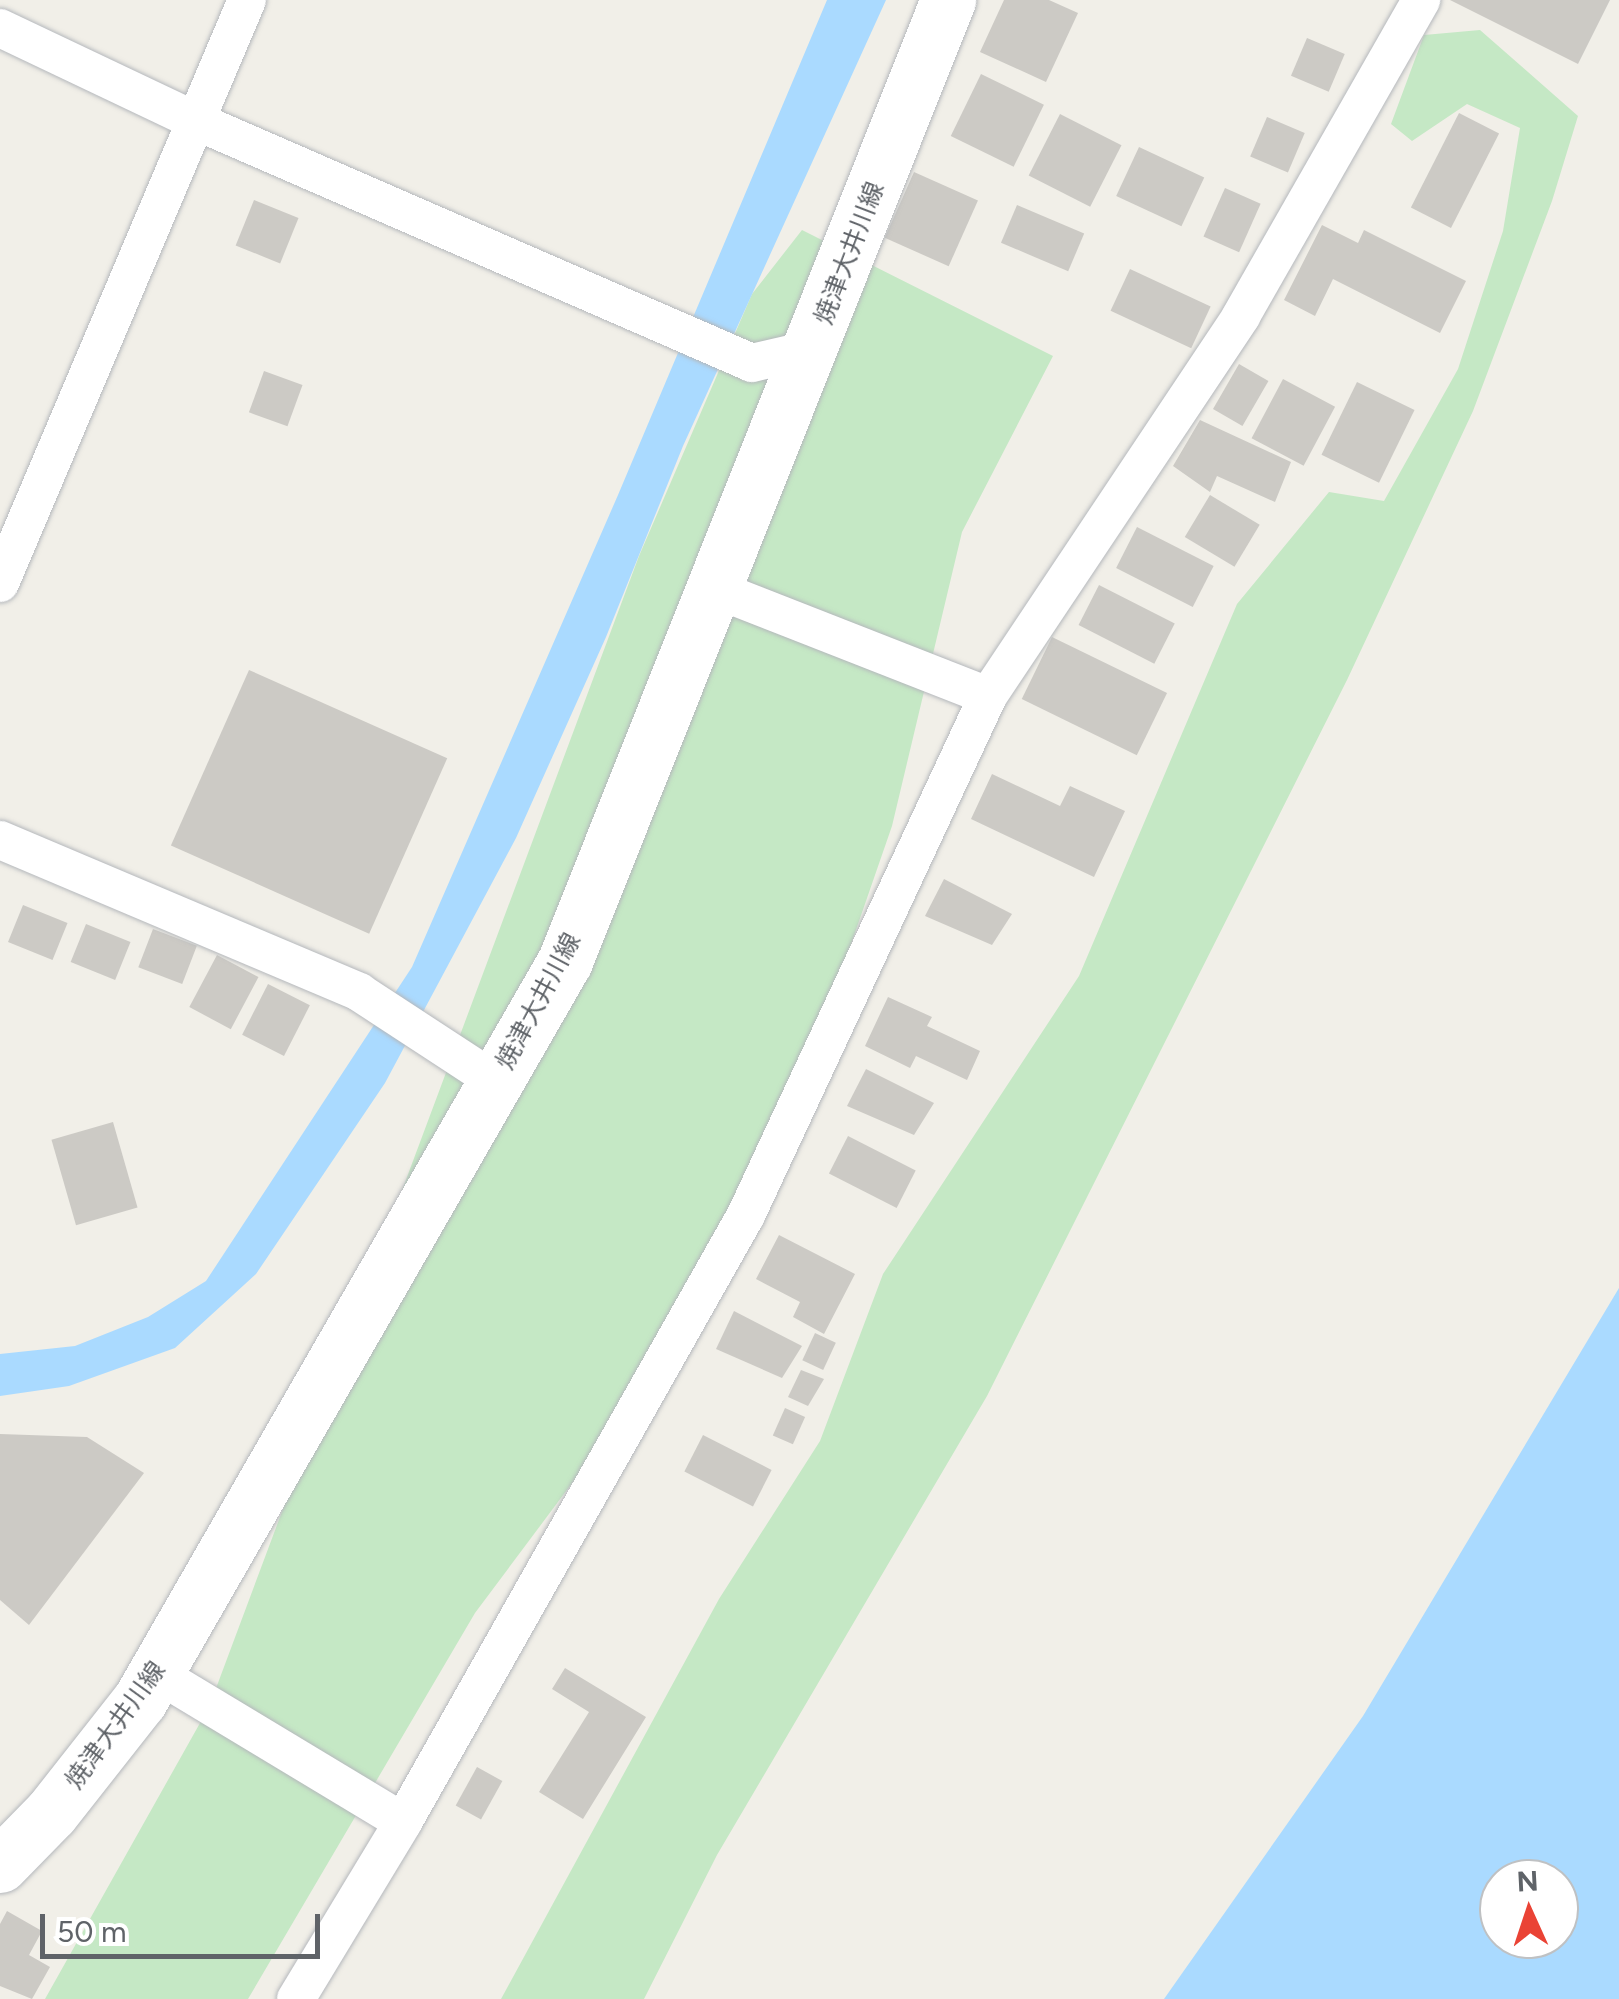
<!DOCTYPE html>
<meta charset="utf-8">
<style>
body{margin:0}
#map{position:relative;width:1619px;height:1999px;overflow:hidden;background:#f1efe8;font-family:Figtree,"Noto Sans JP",sans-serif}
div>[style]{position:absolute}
.green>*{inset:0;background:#c5e8c5}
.water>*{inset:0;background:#aadaff}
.building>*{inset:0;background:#cccac5;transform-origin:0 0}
.roads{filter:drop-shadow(0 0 2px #b5b8bc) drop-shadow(0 0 2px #b5b8bc)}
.street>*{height:38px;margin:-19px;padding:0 19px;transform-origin:19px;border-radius:19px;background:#fff}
.secondary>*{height:55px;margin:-27.5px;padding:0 27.5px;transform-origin:27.5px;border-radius:27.5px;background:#fff}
span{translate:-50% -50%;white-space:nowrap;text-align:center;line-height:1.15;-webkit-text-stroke:10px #fff;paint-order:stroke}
.street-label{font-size:25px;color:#5f6368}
.north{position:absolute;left:1479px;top:1859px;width:100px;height:100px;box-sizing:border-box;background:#fff;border:2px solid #bfc1c3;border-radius:50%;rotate:357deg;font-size:28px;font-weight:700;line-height:40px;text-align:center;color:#5f6368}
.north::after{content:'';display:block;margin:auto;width:35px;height:45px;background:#ea4335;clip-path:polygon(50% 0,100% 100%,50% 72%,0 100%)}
.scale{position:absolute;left:40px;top:1914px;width:280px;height:45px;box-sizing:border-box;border:5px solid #5f6368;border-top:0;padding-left:12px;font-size:30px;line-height:35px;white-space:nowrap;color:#5f6368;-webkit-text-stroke:8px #fff;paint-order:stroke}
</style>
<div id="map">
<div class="green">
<div style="clip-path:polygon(1480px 30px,1578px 116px,1552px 201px,1473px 411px,1347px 680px,987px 1396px,717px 1855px,644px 1999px,501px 1999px,719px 1599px,820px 1441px,883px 1274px,1079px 976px,1237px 604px,1329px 492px,1384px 501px,1458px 369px,1503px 231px,1520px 128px,1467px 104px,1412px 141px,1391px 124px,1424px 35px)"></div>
<div style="clip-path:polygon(802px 230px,1053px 356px,962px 532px,892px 826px,744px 1253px,475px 1613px,248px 1999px,45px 1999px,209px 1707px,639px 556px,752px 294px)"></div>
</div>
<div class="water">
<div style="clip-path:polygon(827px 0,886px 0,683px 446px,606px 637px,516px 838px,385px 1083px,256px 1274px,175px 1348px,69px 1386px,0 1396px,0 1354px,75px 1346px,148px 1317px,206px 1281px,412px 967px,618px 495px)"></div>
<div style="clip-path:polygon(evenodd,1619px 1288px,1619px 1999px,1164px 1999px,1363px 1716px,1619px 1288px,1559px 1879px,1559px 1939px,1499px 1939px,1499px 1879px,1559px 1879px)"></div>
</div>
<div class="building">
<div style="clip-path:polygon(1004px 0,1049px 0,1078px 13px,1046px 82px,980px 52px)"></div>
<div style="clip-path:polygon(1450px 0,1610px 0,1578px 64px)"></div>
<div style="left:1307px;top:38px;width:41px;height:41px;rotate:23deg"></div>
<div style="left:981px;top:74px;width:70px;height:69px;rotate:26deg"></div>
<div style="left:1459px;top:113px;width:45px;height:106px;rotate:27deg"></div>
<div style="left:1060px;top:114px;width:69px;height:69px;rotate:27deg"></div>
<div style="left:1267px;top:117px;width:41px;height:43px;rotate:23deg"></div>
<div style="left:1139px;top:147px;width:72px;height:54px;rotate:25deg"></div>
<div style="left:914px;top:172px;width:70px;height:72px;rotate:24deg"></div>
<div style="left:1225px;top:188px;width:39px;height:53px;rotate:24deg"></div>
<div style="left:254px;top:200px;width:48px;height:49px;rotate:22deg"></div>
<div style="left:1017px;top:205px;width:73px;height:41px;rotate:23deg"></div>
<div style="clip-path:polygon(1322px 225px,1358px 243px,1364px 230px,1466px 281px,1440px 333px,1333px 279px,1315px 316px,1284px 300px)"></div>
<div style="left:1130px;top:269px;width:89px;height:46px;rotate:25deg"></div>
<div style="left:1239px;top:364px;width:34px;height:52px;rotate:30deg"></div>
<div style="left:264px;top:371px;width:41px;height:44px;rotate:20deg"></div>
<div style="left:1283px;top:379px;width:59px;height:67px;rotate:28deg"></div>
<div style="left:1357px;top:382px;width:64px;height:81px;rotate:26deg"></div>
<div style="clip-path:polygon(1200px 420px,1291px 462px,1275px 502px,1217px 476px,1210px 492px,1173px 466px)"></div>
<div style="left:1210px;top:495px;width:58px;height:49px;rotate:31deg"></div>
<div style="left:1137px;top:527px;width:86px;height:46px;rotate:27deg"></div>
<div style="left:1099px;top:585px;width:85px;height:45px;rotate:27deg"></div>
<div style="left:1052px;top:637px;width:128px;height:69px;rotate:26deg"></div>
<div style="left:249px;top:670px;width:217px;height:192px;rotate:24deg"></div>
<div style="clip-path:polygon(992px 774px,1060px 806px,1070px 786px,1125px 811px,1094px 877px,971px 819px)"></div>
<div style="clip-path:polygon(944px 879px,1012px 914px,992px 945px,925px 916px)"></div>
<div style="left:23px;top:905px;width:48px;height:40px;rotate:22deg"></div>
<div style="left:86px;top:924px;width:48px;height:41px;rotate:22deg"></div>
<div style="left:153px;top:929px;width:47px;height:41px;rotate:21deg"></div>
<div style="left:217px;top:955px;width:47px;height:59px;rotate:28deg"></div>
<div style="left:268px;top:984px;width:47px;height:57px;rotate:27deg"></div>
<div style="clip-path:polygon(888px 997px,932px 1017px,927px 1026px,980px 1051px,967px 1080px,916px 1056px,910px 1068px,865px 1046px)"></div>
<div style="clip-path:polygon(866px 1069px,934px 1103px,914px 1135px,847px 1106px)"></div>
<div style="left:113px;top:1122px;width:89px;height:64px;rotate:74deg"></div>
<div style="left:848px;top:1136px;width:76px;height:42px;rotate:27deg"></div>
<div style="clip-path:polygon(779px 1235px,855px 1274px,824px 1334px,793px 1317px,800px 1302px,756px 1279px)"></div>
<div style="clip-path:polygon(734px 1311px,802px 1346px,782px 1378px,716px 1349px)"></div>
<div style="left:815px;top:1333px;width:23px;height:30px;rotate:25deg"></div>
<div style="clip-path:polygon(801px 1370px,824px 1379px,808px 1406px,788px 1397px)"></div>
<div style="left:785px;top:1408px;width:22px;height:30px;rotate:24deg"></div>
<div style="clip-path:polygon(0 1434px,87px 1437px,144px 1473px,29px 1625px,0 1600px)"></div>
<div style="left:703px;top:1435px;width:77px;height:41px;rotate:27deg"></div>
<div style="clip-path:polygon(565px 1668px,646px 1717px,583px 1819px,539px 1792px,589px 1712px,552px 1689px)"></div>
<div style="left:477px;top:1767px;width:29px;height:44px;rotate:29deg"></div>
<div style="clip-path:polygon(7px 1911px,42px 1931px,29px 1955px,50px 1967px,32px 1999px,0 1986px,0 1924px)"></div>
</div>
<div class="roads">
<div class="street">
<div style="left:0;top:28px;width:217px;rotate:25.4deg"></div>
<div style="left:196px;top:121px;width:606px;rotate:23.52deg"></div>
<div style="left:752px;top:363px;width:62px;rotate:-13.1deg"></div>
<div style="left:0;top:583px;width:633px;rotate:-67.04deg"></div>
<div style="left:715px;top:589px;width:293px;rotate:21.4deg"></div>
<div style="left:0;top:840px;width:390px;rotate:22.9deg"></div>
<div style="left:359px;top:992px;width:163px;rotate:33.2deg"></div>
<div style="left:156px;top:1673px;width:288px;rotate:31.1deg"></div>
<div style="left:296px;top:1999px;width:207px;rotate:-58.8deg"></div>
<div style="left:403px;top:1822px;width:697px;rotate:-60.53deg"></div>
<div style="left:746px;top:1215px;width:573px;rotate:-65deg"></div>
<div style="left:988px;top:696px;width:457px;rotate:-56.3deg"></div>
<div style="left:1241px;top:316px;width:364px;rotate:-60.3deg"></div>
</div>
<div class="secondary">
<div style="left:0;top:1865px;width:73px;rotate:-45.6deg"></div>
<div style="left:51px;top:1813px;width:144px;rotate:-51.8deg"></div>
<div style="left:140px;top:1700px;width:852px;rotate:-60.1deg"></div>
<div style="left:565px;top:961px;width:1035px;rotate:-68.27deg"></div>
</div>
</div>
<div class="street-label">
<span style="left:849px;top:253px;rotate:-69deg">焼津大井川線</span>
<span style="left:538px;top:1001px;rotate:-62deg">焼津大井川線</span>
<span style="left:115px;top:1725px;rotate:-54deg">焼津大井川線</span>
</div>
<div class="north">N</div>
<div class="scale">50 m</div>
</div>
